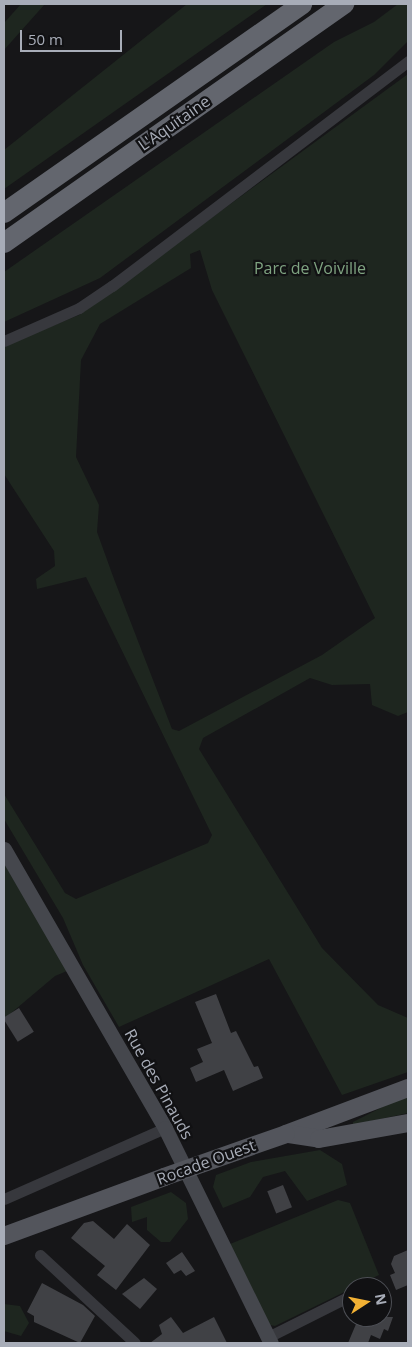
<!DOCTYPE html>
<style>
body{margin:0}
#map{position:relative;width:412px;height:1347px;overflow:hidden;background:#161618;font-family:"Open Sans",sans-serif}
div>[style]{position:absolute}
.green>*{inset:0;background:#1e261f}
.building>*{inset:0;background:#404145;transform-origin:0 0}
.street>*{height:11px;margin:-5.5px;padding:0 5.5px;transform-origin:5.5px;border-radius:5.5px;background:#37383d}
.secondary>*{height:15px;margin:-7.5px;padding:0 7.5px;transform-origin:7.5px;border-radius:7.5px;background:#45474d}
.primary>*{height:18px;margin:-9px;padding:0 9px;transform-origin:9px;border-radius:9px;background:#53555c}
.highway>*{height:20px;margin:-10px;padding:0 10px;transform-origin:10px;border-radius:10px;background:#63666e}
.primary-bridge>*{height:18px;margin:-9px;padding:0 9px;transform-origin:9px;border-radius:9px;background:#53555c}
span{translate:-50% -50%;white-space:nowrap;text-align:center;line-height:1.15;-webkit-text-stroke:4.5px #111113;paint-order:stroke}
.street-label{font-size:16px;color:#a8adb8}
.park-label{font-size:16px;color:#7fa381}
.frame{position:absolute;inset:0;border:5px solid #a8adb8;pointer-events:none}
.north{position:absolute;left:342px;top:1277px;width:50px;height:50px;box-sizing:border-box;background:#111113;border:1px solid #4d4f55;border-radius:50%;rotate:79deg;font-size:14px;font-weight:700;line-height:20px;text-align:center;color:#a8adb8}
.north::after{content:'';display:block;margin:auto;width:18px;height:22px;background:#f2b134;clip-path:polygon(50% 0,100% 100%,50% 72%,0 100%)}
.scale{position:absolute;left:20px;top:30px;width:102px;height:22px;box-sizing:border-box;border:2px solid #a8adb8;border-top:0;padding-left:6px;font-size:15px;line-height:18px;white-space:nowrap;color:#a8adb8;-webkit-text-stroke:4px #111113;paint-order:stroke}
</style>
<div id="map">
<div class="green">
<div style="clip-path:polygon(21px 4px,45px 4px,4px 50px,4px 23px)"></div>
<div style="clip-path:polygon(187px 4px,267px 4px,4px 189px,4px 150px)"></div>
<div style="clip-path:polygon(398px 4px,408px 4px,408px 41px,374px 75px,100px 278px,4px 322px,4px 272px,334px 42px,374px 22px)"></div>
<div style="clip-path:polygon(evenodd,408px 74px,408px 712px,398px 716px,372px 705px,370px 684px,332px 685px,310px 678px,203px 738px,199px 749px,322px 948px,378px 1005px,408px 1018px,408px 1072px,342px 1095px,269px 959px,119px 1027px,83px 965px,63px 918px,4px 819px,4px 794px,65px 893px,76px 899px,208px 843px,212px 835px,86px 577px,37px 589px,36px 579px,55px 566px,54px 551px,4px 474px,4px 346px,79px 315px,408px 74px,200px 250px,212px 290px,375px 618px,322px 655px,179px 731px,172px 729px,114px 579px,97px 532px,99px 505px,76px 457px,81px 360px,100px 324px,191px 268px,190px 254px,200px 250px)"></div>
<div style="clip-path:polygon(4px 863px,67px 971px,55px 976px,4px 1019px)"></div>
<div style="clip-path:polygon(408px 1094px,408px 1113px,353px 1125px,353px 1122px)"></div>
<div style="clip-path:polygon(320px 1150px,342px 1164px,347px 1185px,307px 1201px,285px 1171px,263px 1177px,250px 1197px,223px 1208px,213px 1187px,216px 1175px,251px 1162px)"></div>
<div style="clip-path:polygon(171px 1192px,186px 1203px,188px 1219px,170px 1242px,161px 1242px,147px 1230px,147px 1217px,132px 1222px,131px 1207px)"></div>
<div style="clip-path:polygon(338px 1200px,350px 1203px,379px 1275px,275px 1326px,270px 1325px,230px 1244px)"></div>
<div style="clip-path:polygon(4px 1304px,20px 1306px,29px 1323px,21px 1336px,4px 1331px)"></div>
</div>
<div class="building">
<div style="clip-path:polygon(216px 994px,231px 1033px,236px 1031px,254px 1067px,258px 1066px,263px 1078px,233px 1091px,224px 1070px,196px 1082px,190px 1068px,203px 1062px,197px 1049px,212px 1043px,195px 1002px)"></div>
<div style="left:19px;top:1008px;width:28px;height:19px;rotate:58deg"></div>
<div style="left:283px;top:1185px;width:24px;height:17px;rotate:68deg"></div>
<div style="clip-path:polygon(93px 1221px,114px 1239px,127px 1224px,150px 1245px,116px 1290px,97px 1275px,105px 1266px,71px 1238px,84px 1223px)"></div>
<div style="clip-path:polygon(408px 1250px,408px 1285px,396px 1290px,390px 1275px,395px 1273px,391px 1264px,394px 1256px)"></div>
<div style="clip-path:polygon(182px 1252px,195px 1271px,186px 1276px,181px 1270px,174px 1274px,166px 1263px)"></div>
<div style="clip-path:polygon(144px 1278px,157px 1289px,140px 1309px,122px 1294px)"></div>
<div style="clip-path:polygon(42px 1283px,83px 1305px,95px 1316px,80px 1343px,34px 1322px,34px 1316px,27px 1312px)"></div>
<div style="clip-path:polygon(171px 1317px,183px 1333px,214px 1317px,227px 1343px,150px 1343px,162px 1334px,159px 1325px)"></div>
<div style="clip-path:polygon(359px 1317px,393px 1317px,388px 1331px,384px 1329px,380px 1339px,371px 1335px,368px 1343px,348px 1343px)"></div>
</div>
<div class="street">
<div style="left:4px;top:341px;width:82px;rotate:-23.7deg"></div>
<div style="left:79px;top:308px;width:40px;rotate:-34deg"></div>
<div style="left:112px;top:286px;width:372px;rotate:-37.2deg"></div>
<div style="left:4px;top:1199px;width:176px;rotate:-23.8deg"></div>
<div style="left:40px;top:1255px;width:129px;rotate:42.8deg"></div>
<div style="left:369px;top:1287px;width:6px;rotate:-31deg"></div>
<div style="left:268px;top:1337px;width:94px;rotate:-26.6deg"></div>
</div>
<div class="secondary">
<div style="left:4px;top:849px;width:322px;rotate:60deg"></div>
<div style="left:165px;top:1128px;width:240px;rotate:63.8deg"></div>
</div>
<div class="primary">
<div style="left:286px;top:1134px;width:130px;rotate:-20.7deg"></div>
<div style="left:289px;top:1134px;width:30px;rotate:9deg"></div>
<div style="left:319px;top:1139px;width:90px;rotate:-10.2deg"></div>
<div style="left:4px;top:1236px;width:171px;rotate:-20.2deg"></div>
</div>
<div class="highway">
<div style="left:4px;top:213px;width:364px;rotate:-35deg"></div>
<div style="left:4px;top:243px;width:416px;rotate:-35.1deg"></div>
</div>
<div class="primary-bridge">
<div style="left:164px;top:1177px;width:129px;rotate:-19.4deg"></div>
</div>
<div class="street-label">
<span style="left:174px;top:123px;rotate:-35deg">L'Aquitaine</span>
<span style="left:159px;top:1084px;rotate:61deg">Rue des Pinauds</span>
<span style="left:206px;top:1162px;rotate:-20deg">Rocade Ouest</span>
</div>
<div class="park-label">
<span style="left:310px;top:268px">Parc de Voiville</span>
</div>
<div class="frame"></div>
<div class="north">N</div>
<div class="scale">50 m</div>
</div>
